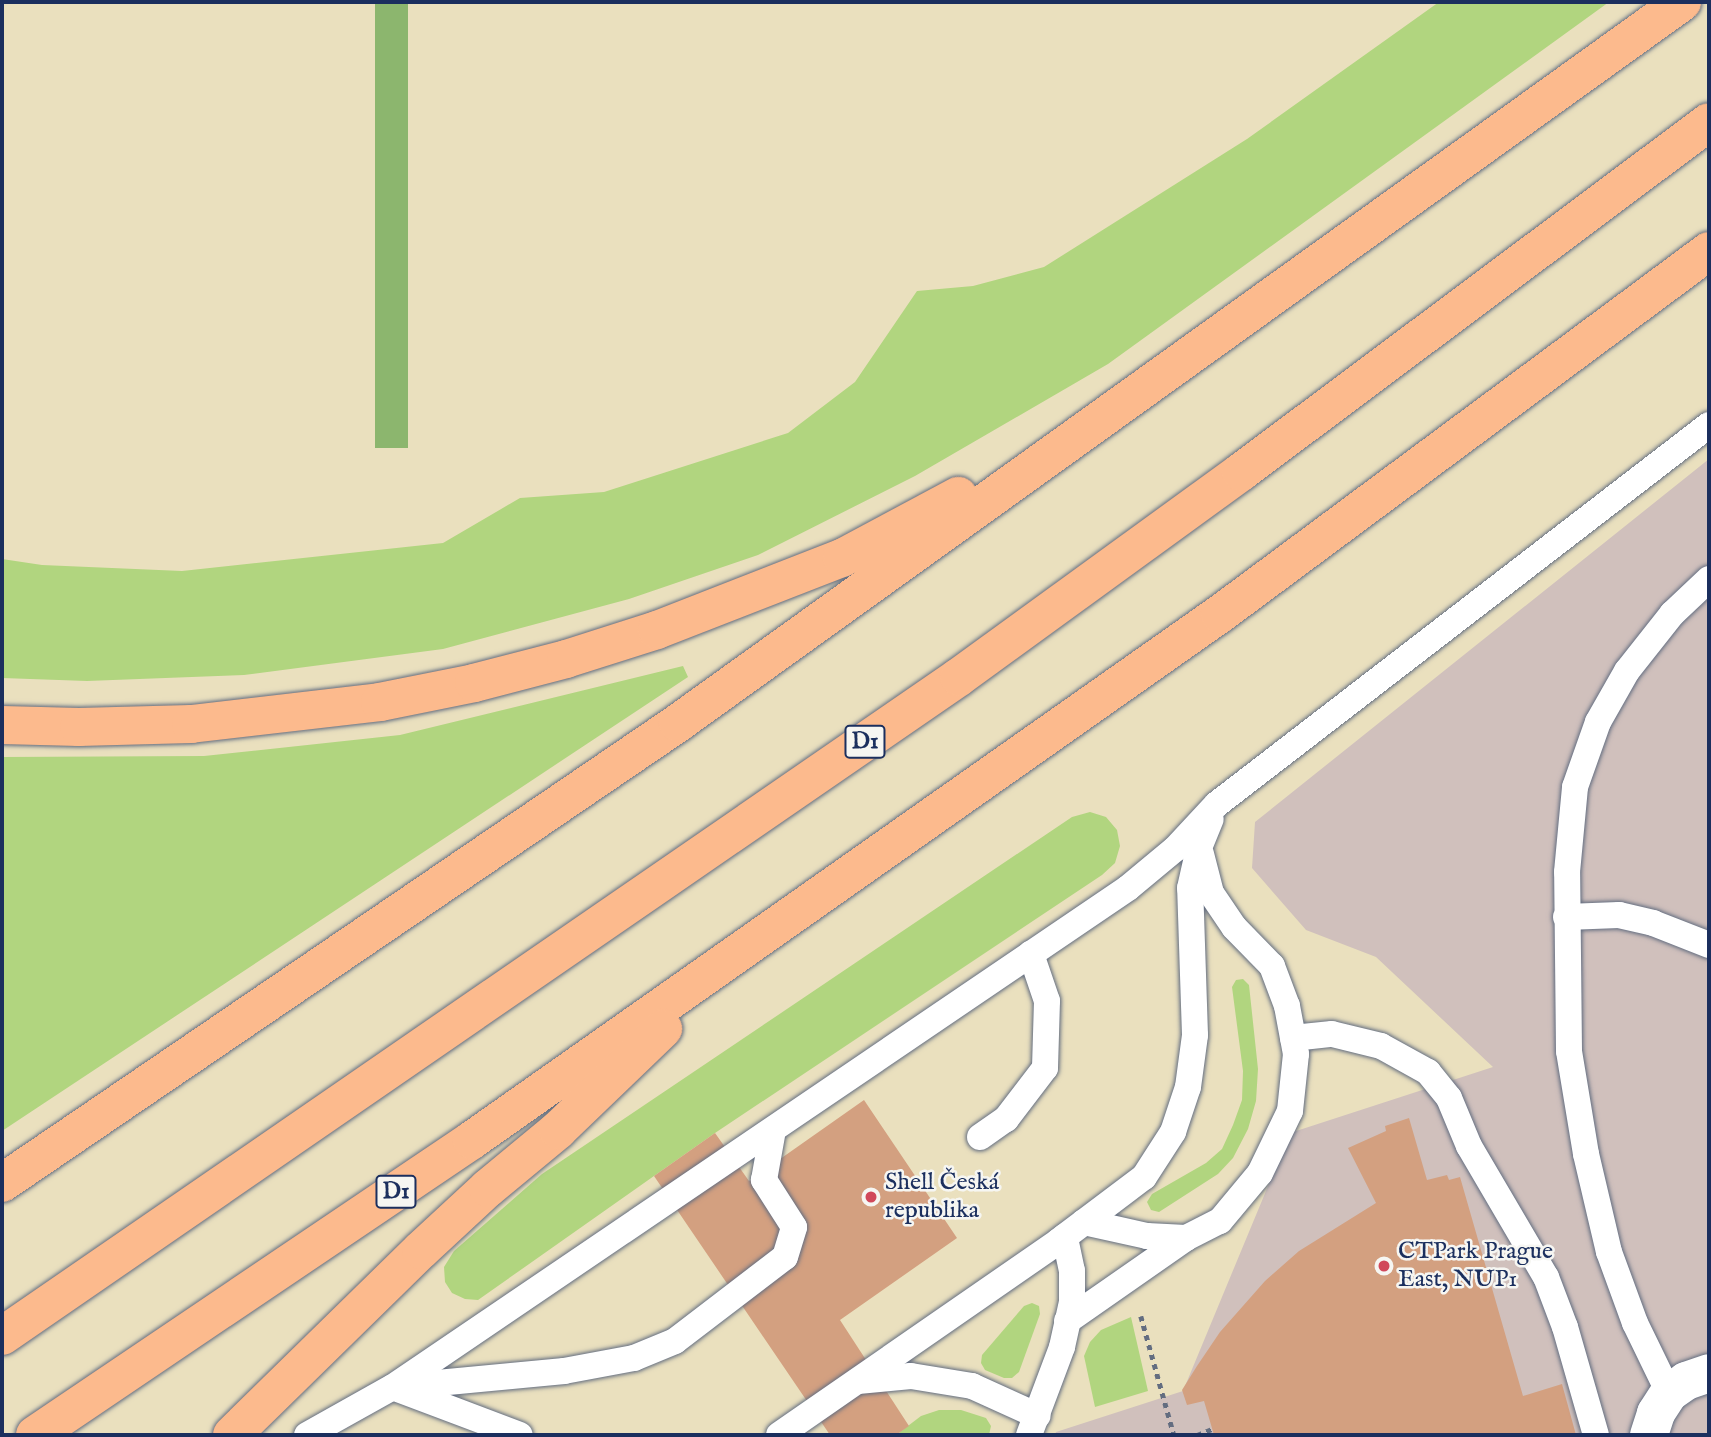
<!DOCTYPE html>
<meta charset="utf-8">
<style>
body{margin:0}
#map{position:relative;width:1711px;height:1437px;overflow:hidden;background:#eae0be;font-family:"IM FELL English",serif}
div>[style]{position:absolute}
.industrial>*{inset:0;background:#d0c0bc}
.green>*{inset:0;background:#b1d57f}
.forest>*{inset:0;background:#8cb66e;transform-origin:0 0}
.building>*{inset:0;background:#d3a080}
.path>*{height:4.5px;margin-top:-2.25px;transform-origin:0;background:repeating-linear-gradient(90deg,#636d80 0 5px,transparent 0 10px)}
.roads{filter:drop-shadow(0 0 2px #636d80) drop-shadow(0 0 2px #636d80)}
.service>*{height:26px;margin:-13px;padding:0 13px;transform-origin:13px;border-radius:13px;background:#fff}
.minor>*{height:38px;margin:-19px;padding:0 19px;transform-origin:19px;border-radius:19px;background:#fff}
.motorway>*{height:38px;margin:-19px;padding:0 19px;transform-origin:19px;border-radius:19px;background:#fcba8d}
.dots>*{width:19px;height:19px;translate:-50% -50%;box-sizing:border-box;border:4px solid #f6f6f2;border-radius:50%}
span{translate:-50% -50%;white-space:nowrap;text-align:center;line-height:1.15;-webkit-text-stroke:5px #f6f6f2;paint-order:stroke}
.shield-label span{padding:2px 5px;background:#f6f6f2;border:2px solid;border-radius:5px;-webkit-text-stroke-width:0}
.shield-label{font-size:23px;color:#1b2f5e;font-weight:700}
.poi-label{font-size:24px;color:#1b2f5e}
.left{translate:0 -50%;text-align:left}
.frame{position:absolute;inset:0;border:4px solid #1b2f5e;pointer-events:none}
</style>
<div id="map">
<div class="industrial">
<div style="clip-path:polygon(1709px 459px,1709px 1435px,1055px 1435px,1056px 1432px,1183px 1391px,1290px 1133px,1493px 1067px,1376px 957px,1306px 930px,1252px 868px,1255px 822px)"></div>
</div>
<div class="green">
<div style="clip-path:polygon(1439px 2px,1609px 2px,1108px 364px,915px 476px,758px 555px,629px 599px,443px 649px,244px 675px,87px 681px,2px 678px,2px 559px,42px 565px,182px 571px,443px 543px,520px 498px,604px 492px,788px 433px,855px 382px,917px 291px,973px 286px,1044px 267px,1247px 139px)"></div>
<div style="clip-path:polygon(683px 666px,688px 677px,2px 1131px,2px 757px,204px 756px,400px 735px)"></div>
<div style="clip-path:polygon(1090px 812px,1106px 817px,1117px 830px,1120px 846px,1115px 863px,1102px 875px,715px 1133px,478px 1300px,465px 1299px,452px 1293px,445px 1282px,444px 1267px,454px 1251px,542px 1174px,1072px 817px)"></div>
<div style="clip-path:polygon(1243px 979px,1249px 985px,1258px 1069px,1256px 1101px,1248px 1129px,1233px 1158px,1218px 1174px,1159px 1212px,1151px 1210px,1147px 1202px,1152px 1194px,1206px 1163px,1222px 1149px,1233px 1125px,1242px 1100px,1243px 1071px,1232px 987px,1236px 980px)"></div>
<div style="clip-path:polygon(1032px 1303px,1039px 1306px,1040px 1314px,1019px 1372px,1012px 1378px,1004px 1378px,985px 1370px,981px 1363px,982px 1355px,1024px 1306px)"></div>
<div style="clip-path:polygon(1131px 1317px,1148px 1391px,1095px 1407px,1084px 1356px,1090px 1342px,1101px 1330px)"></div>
<div style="clip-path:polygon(939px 1410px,961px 1410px,986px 1418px,991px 1426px,989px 1435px,896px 1435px,921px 1416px)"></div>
</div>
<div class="forest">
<div style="left:375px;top:2px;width:33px;height:446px"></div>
</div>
<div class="building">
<div style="clip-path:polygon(864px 1100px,957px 1238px,840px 1320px,909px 1426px,896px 1435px,830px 1435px,654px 1176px,715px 1133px,749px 1181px)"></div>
<div style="clip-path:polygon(1409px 1118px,1427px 1180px,1447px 1175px,1449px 1180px,1460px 1177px,1523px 1396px,1562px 1384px,1576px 1435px,1214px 1435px,1204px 1401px,1187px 1405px,1182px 1390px,1197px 1366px,1220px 1332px,1265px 1281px,1299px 1251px,1376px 1203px,1348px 1148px,1386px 1131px,1385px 1126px)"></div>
</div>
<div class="path">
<div style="left:1141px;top:1316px;width:123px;rotate:74.5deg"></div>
<div style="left:1197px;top:1435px;width:16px;rotate:-22deg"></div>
</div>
<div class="roads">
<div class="service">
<div style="left:1566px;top:917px;width:53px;rotate:-2.2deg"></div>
<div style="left:1619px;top:915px;width:35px;rotate:13deg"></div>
<div style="left:1653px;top:923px;width:60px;rotate:21.4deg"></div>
<div style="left:1293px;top:1038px;width:39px;rotate:-6deg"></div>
<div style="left:1332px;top:1034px;width:50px;rotate:13.8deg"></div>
<div style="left:1381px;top:1046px;width:54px;rotate:29deg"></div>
<div style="left:1428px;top:1072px;width:33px;rotate:51deg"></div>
<div style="left:1449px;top:1098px;width:52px;rotate:67.4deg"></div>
<div style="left:1469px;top:1146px;width:152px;rotate:59.6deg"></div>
<div style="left:1546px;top:1277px;width:53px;rotate:69.2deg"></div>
<div style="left:1565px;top:1327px;width:112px;rotate:74deg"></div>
<div style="left:980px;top:1137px;width:32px;rotate:-35deg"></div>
<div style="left:1006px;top:1119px;width:64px;rotate:-52.6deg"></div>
<div style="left:1045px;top:1068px;width:67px;rotate:-88.3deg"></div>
<div style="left:1047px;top:1001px;width:50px;rotate:-108.8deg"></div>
<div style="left:1084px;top:1222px;width:65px;rotate:12.5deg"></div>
<div style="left:1147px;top:1236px;width:39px;rotate:3deg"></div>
<div style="left:1186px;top:1238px;width:38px;rotate:-27deg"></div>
<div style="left:1220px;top:1221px;width:62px;rotate:-50.2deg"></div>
<div style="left:1260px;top:1173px;width:69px;rotate:-64.2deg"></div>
<div style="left:1290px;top:1111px;width:57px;rotate:-84deg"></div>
<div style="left:1296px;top:1054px;width:49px;rotate:-100.6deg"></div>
<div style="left:1287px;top:1006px;width:43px;rotate:-110.6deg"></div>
<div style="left:1272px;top:966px;width:54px;rotate:-134.3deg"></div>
<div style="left:1234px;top:927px;width:41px;rotate:-124.1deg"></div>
<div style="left:1211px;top:893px;width:40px;rotate:-104.4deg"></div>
<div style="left:1067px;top:1321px;width:145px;rotate:-34.9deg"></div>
<div style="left:858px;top:1381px;width:53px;rotate:-5.4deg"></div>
<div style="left:911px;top:1376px;width:62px;rotate:9.3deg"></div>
<div style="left:972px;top:1386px;width:72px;rotate:24.4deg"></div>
<div style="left:395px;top:1387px;width:170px;rotate:-5.4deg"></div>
<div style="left:564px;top:1371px;width:71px;rotate:-10.5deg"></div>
<div style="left:634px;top:1358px;width:44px;rotate:-22.5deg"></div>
<div style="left:675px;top:1341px;width:138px;rotate:-37.4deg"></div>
<div style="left:785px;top:1257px;width:31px;rotate:-73deg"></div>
<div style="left:794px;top:1227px;width:56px;rotate:-122.6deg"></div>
<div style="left:764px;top:1180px;width:51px;rotate:-79.8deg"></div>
<div style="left:398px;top:1389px;width:130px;rotate:20.7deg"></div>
<div style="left:1669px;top:1393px;width:78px;rotate:-115.9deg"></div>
<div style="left:1635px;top:1323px;width:76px;rotate:-110.1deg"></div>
<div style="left:1609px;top:1252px;width:101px;rotate:-103.2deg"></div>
<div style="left:1586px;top:1154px;width:104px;rotate:-99.4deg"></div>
<div style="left:1569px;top:1051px;width:179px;rotate:-90.6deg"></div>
<div style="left:1567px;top:872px;width:85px;rotate:-84.6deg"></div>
<div style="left:1575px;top:787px;width:69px;rotate:-70.5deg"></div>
<div style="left:1598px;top:722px;width:59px;rotate:-60.4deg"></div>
<div style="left:1627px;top:671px;width:73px;rotate:-51.7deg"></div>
<div style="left:1672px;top:614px;width:51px;rotate:-43.4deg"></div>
<div style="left:307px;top:1435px;width:98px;rotate:-29.2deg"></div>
<div style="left:393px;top:1387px;width:888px;rotate:-34.17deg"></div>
<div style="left:1128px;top:888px;width:61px;rotate:-39.7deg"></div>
<div style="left:1175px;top:849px;width:62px;rotate:-47deg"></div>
<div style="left:1217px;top:804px;width:621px;rotate:-37.61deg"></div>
<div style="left:779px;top:1435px;width:341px;rotate:-34.7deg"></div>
<div style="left:1059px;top:1241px;width:106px;rotate:-37deg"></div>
<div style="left:1144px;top:1177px;width:54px;rotate:-57.2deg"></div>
<div style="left:1173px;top:1132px;width:47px;rotate:-71.6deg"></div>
<div style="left:1188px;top:1087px;width:52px;rotate:-82.3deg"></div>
<div style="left:1195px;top:1035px;width:147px;rotate:-91.9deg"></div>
<div style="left:1190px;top:888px;width:41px;rotate:-77.3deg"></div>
<div style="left:1199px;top:848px;width:31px;rotate:-68deg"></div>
<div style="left:1029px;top:1435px;width:94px;rotate:-69.4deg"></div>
<div style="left:1062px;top:1347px;width:46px;rotate:-77.5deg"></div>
<div style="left:1072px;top:1302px;width:31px;rotate:-90deg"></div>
<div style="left:1072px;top:1271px;width:35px;rotate:-102deg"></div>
</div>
<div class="minor">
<div style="left:1649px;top:1435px;width:23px;rotate:-72deg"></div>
<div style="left:1656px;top:1413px;width:24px;rotate:-57deg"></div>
<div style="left:1669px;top:1393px;width:21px;rotate:-35deg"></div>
<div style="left:1686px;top:1381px;width:24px;rotate:-19deg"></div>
</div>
<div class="motorway">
<div style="left:2px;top:725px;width:77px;rotate:1.5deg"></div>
<div style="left:79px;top:727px;width:112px;rotate:-1.5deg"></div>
<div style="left:191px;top:724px;width:190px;rotate:-6.6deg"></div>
<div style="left:380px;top:702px;width:96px;rotate:-11.4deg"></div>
<div style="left:474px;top:683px;width:95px;rotate:-14.6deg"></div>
<div style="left:566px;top:659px;width:96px;rotate:-17.7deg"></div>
<div style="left:657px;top:630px;width:199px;rotate:-21.3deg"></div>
<div style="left:842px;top:558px;width:132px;rotate:-28.1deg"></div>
<div style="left:2px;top:1183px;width:818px;rotate:-34.23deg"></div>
<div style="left:678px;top:723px;width:1236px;rotate:-35.68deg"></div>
<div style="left:2px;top:1336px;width:1162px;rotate:-34.55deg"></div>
<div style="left:959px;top:677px;width:349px;rotate:-36deg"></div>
<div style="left:1241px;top:472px;width:584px;rotate:-36.79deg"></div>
<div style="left:35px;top:1435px;width:527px;rotate:-34.02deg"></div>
<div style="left:472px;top:1140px;width:914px;rotate:-35.12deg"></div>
<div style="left:1220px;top:614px;width:609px;rotate:-36.59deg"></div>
<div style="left:232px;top:1435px;width:264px;rotate:-44.4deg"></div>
<div style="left:421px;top:1250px;width:91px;rotate:-42.8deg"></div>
<div style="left:488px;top:1188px;width:91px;rotate:-39.6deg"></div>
<div style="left:558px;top:1130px;width:146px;rotate:-43.9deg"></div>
</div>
</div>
<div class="dots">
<div style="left:871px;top:1197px;background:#d1495b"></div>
<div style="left:1384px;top:1266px;background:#d1495b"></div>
</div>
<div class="shield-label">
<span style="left:865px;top:742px">D1</span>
<span style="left:396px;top:1192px">D1</span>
</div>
<div class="poi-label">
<span class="left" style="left:885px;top:1197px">Shell Česká<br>republika</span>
<span class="left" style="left:1398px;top:1266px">CTPark Prague<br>East, NUP1</span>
</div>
<div class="frame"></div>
</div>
